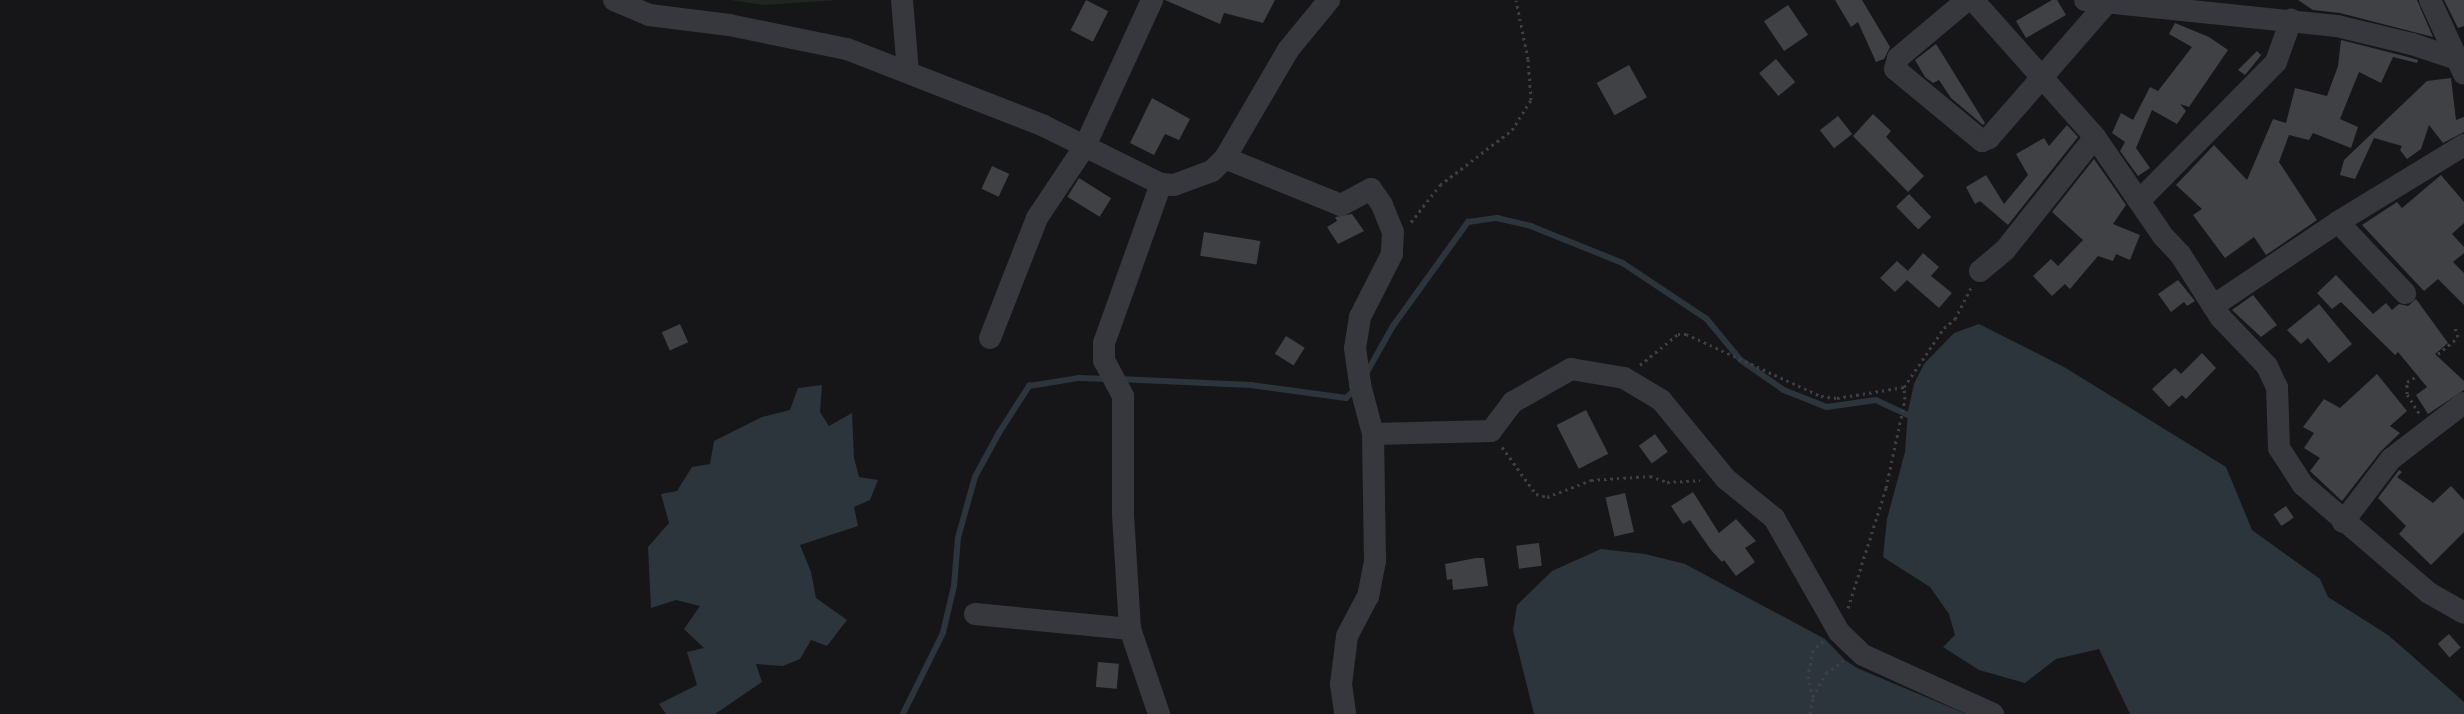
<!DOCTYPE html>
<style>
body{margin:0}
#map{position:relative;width:2464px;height:714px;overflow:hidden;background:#161618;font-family:"Exo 2",sans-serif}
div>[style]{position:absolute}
.green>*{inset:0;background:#1e261f}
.water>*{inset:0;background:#2c353c}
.stream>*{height:5.5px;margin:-2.75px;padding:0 2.75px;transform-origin:2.75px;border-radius:2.75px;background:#2c353c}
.building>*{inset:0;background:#404145;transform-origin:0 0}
.path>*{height:3px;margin-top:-1.5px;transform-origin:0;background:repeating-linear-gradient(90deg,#3d3f44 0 2.5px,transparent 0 6.5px)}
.minor>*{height:22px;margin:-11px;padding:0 11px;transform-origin:11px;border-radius:11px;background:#37383d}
span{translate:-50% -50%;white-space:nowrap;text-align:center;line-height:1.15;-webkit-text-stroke:4.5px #111113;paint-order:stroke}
</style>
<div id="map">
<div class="green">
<div style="clip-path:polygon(730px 0,839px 0,764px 5px)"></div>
</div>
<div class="water">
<div style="clip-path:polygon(1979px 324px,2064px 367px,2226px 467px,2252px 530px,2320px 579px,2328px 597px,2388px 635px,2411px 655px,2464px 702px,2464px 714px,2130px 714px,2099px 649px,2056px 659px,2025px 683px,1979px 670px,1943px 647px,1955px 635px,1949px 614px,1930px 587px,1883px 557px,1887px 519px,1905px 452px,1908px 411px,1914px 384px,1924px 364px,1954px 333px)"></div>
<div style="clip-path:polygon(822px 385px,820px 412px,829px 426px,852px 413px,854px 458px,859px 477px,878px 480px,870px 500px,854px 507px,858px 526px,800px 545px,811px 572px,816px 598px,847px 620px,827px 646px,811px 640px,800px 659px,783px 666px,756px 664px,762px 682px,715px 714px,666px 714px,659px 704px,697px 685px,687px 652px,704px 648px,684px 629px,700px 606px,676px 600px,651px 608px,648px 547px,669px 523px,661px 494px,677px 491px,692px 467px,710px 464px,714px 441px,762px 417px,790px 410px,798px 388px)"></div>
<div style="clip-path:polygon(1601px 549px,1645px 554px,1685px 564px,1825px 639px,1845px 660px,1857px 668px,1966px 714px,1534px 714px,1513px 630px,1517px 605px,1552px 571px)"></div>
</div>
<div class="stream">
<div style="left:1366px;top:374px;width:55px;rotate:-60.6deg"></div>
<div style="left:1393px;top:326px;width:128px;rotate:-54.2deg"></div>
<div style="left:1468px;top:222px;width:29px;rotate:-8deg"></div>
<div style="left:1497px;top:218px;width:35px;rotate:13deg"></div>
<div style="left:1531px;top:226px;width:99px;rotate:21.9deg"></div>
<div style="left:1623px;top:263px;width:101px;rotate:33.7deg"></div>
<div style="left:1707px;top:319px;width:53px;rotate:50.3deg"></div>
<div style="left:1741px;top:360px;width:52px;rotate:34.9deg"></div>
<div style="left:1784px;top:390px;width:46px;rotate:21.6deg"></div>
<div style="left:1827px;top:407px;width:49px;rotate:-8.1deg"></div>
<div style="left:1876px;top:400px;width:40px;rotate:25deg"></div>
<div style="left:1119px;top:379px;width:132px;rotate:2.6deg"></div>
<div style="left:1251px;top:385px;width:96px;rotate:7.8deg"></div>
<div style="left:1346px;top:398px;width:13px;rotate:-42deg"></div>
<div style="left:903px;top:714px;width:90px;rotate:-63.7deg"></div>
<div style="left:943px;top:633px;width:48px;rotate:-76.8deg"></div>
<div style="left:954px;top:586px;width:48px;rotate:-85.2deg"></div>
<div style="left:958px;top:538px;width:63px;rotate:-74.4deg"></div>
<div style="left:975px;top:477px;width:50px;rotate:-61.4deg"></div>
<div style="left:999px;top:433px;width:56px;rotate:-57.4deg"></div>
<div style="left:1029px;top:386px;width:51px;rotate:-9.1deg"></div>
<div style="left:1079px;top:378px;width:28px;rotate:2deg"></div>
</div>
<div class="building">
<div style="left:1086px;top:0;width:25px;height:34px;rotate:27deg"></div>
<div style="clip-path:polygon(1165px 0,1275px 0,1263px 23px,1224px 13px,1220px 24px)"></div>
<div style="clip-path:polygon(1835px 0,1862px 0,1890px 47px,1884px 59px,1876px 62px,1858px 22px,1851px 27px)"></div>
<div style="clip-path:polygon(2052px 0,2057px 0,2066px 15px,2026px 38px,2016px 21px)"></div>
<div style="clip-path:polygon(2298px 0,2417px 0,2433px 37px,2340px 13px,2313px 10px)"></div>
<div style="clip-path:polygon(2444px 0,2464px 0,2464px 26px,2458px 28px)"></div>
<div style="left:1788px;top:5px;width:36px;height:29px;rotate:56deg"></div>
<div style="clip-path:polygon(2175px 23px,2209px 37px,2228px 50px,2189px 107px,2180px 104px,2186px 111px,2177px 124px,2152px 110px,2136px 148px,2150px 168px,2138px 176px,2120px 151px,2125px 142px,2112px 133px,2121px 113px,2133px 120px,2150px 87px,2158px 91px,2192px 47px,2169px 34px)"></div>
<div style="clip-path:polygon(2341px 40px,2408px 57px,2418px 60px,2417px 63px,2393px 57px,2381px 83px,2359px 72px,2340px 119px,2358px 127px,2351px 148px,2313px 133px,2309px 140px,2289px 135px,2279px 162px,2317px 220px,2266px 255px,2254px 237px,2225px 258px,2193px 215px,2202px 209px,2176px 185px,2214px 145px,2247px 180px,2273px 119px,2286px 123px,2295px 88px,2327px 96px,2338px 66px)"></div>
<div style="clip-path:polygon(1936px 44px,1985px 123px,1983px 125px,1951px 98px,1939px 80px,1933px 83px,1925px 77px,1915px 60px)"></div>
<div style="clip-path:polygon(2267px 48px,2245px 75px,2238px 70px,2257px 51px,2261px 55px)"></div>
<div style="left:1776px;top:59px;width:30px;height:22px;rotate:50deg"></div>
<div style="left:1629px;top:65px;width:37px;height:37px;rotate:61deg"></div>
<div style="clip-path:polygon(2451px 78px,2456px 120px,2464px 117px,2464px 132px,2443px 143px,2429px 125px,2421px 149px,2407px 159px,2400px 150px,2402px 146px,2374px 138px,2355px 179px,2340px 175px,2344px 160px,2427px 81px)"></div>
<div style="clip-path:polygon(1152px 98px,1190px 119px,1179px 140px,1165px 134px,1154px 155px,1130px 143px)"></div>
<div style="clip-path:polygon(1873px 114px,1891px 131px,1886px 137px,1924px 176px,1908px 192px,1853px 136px)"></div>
<div style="left:1838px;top:116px;width:23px;height:23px;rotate:52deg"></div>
<div style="clip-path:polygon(2067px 125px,2078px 137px,2008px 225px,1980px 201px,1975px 204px,1966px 187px,1986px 175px,2004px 204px,2028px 175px,2016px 154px,2044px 138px,2049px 146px)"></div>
<div style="clip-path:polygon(2094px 159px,2126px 205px,2113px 224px,2140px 235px,2130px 260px,2116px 254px,2113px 261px,2098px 256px,2070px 289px,2065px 284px,2052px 296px,2033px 276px,2051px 259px,2058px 266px,2083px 240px,2052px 212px)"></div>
<div style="left:992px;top:166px;width:19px;height:25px;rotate:25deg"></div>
<div style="clip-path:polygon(2441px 175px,2464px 202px,2464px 223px,2452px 234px,2464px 247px,2464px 253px,2453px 262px,2464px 273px,2464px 305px,2438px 279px,2424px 291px,2362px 225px,2397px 202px,2402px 208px)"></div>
<div style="left:1079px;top:178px;width:38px;height:22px;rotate:32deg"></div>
<div style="left:1909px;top:194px;width:32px;height:18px;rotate:46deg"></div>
<div style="clip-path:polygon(1352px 214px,1364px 231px,1338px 244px,1327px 227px,1337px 221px,1335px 217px)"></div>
<div style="left:1204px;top:232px;width:57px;height:24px;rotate:9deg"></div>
<div style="clip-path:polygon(1923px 253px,1939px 267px,1931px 276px,1952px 293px,1939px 308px,1907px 280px,1895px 292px,1880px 278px,1897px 261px,1908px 271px)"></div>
<div style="clip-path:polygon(2336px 275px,2373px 314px,2386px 303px,2392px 310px,2399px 304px,2408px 306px,2416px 299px,2448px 343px,2435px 354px,2464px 381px,2464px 390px,2428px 414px,2416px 395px,2427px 387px,2398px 352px,2395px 355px,2341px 302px,2332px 309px,2317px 293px)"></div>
<div style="clip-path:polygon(2178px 280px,2195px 301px,2187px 306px,2184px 302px,2171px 312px,2158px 294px)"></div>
<div style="clip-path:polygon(2253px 295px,2277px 325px,2261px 337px,2232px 310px)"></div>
<div style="clip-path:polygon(2319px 304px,2352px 344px,2329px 363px,2308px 338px,2301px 344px,2287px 330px)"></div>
<div style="left:680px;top:324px;width:20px;height:20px;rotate:66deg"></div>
<div style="left:1286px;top:336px;width:22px;height:21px;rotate:32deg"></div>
<div style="clip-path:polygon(2202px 353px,2216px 368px,2186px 399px,2182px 395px,2169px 407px,2152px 389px,2175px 368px,2181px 374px)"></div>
<div style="clip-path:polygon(2377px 374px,2407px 411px,2390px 426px,2400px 433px,2381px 451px,2342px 501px,2310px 471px,2320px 458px,2304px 448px,2314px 433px,2303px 427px,2324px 399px,2340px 408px)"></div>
<div style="left:1586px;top:410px;width:49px;height:33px;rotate:63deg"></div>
<div style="left:1655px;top:434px;width:22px;height:20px;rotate:54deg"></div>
<div style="clip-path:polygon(2399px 470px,2402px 472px,2397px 477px,2433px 503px,2451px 486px,2464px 500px,2464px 532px,2431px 565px,2399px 534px,2406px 526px,2378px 498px)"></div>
<div style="clip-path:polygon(1693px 492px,1719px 533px,1736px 519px,1756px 541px,1745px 548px,1755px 562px,1736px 576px,1724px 560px,1722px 562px,1711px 550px,1690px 520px,1683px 524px,1671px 506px)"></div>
<div style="left:1625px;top:493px;width:40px;height:20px;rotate:77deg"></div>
<div style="left:2286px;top:506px;width:14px;height:15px;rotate:56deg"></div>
<div style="left:1539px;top:543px;width:23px;height:23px;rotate:83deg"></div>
<div style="clip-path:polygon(1476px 558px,1484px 558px,1488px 586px,1453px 590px,1452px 579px,1447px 580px,1445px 564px)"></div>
<div style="left:2449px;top:634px;width:18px;height:15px;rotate:49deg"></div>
<div style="left:1098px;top:662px;width:21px;height:25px;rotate:5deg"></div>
</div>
<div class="path">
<div style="left:1411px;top:222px;width:47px;rotate:-51.9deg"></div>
<div style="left:1440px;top:185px;width:91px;rotate:-37.4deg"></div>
<div style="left:1512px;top:130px;width:36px;rotate:-58deg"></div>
<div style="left:1531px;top:100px;width:41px;rotate:-94.2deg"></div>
<div style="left:1528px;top:59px;width:60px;rotate:-101.5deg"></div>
<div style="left:1640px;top:365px;width:49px;rotate:-39.2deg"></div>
<div style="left:1678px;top:334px;width:8px"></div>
<div style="left:1686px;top:334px;width:149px;rotate:24.7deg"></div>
<div style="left:1821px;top:396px;width:16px;rotate:7deg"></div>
<div style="left:1837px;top:398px;width:68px;rotate:-9.3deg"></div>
<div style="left:1904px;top:387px;width:71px;rotate:-55.9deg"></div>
<div style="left:1944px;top:328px;width:14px;rotate:-39deg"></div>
<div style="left:1955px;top:319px;width:35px;rotate:-63deg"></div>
<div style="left:2419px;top:413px;width:22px;rotate:-122deg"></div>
<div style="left:2407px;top:394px;width:12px;rotate:-90deg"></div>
<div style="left:2407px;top:382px;width:23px;rotate:-31deg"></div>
<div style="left:2427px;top:370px;width:19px;rotate:-55deg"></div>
<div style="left:2438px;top:354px;width:26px;rotate:-40deg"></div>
<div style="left:2458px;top:337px;width:9px;rotate:-108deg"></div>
<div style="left:1502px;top:447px;width:58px;rotate:54.1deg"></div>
<div style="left:1536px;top:494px;width:11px;rotate:15deg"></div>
<div style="left:1547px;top:497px;width:47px;rotate:-21.1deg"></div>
<div style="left:1591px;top:480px;width:59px;rotate:-3.9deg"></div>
<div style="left:1650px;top:476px;width:18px;rotate:19deg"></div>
<div style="left:1667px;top:482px;width:33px;rotate:-3deg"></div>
<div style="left:1848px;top:608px;width:126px;rotate:-72.4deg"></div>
<div style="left:1886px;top:488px;width:91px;rotate:-77.9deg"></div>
<div style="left:1905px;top:399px;width:12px;rotate:-95deg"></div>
<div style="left:1823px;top:641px;width:13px;rotate:138deg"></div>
<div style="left:1813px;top:650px;width:26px;rotate:101deg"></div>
<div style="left:1808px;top:676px;width:22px;rotate:77deg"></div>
<div style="left:1813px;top:697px;width:27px;rotate:-62deg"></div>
<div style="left:1826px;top:673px;width:21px;rotate:-35deg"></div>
<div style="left:1810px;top:714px;width:17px;rotate:-80deg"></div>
</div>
<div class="minor">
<div style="left:614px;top:0;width:38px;rotate:23deg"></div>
<div style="left:649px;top:15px;width:81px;rotate:7.1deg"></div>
<div style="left:729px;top:25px;width:120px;rotate:11.5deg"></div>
<div style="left:847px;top:49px;width:212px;rotate:21.3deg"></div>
<div style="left:1044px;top:126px;width:131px;rotate:26.4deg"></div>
<div style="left:1161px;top:184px;width:13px;rotate:4deg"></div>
<div style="left:1174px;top:185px;width:40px;rotate:-20.2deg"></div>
<div style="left:1212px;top:171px;width:18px;rotate:-45deg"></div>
<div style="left:1225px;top:158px;width:125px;rotate:-59.7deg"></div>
<div style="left:1288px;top:50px;width:65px;rotate:-50.6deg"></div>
<div style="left:902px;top:0;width:72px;rotate:85.2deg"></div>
<div style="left:1967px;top:0;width:90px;rotate:140deg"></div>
<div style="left:1898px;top:58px;width:11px;rotate:105deg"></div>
<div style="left:1895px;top:69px;width:113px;rotate:39.6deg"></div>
<div style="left:1982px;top:141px;width:8px;rotate:-23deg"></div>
<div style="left:1989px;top:138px;width:178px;rotate:-48.9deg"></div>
<div style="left:1973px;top:0;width:183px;rotate:48.3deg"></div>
<div style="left:2095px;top:137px;width:120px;rotate:55.5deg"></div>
<div style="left:2163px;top:236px;width:25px;rotate:47deg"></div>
<div style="left:2180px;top:254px;width:76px;rotate:57.4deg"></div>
<div style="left:2221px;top:318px;width:66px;rotate:46.2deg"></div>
<div style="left:2267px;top:366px;width:23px;rotate:65deg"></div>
<div style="left:2277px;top:387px;width:61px;rotate:88.1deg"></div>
<div style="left:2279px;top:448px;width:44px;rotate:57deg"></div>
<div style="left:2303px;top:485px;width:166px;rotate:40.6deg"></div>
<div style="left:2429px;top:593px;width:40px;rotate:29.7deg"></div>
<div style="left:2085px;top:0;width:253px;rotate:5.9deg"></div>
<div style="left:2337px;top:26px;width:77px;rotate:13.5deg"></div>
<div style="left:2412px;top:44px;width:47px;rotate:18.4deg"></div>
<div style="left:2430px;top:0;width:81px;rotate:65.3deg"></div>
<div style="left:1225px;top:158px;width:125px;rotate:22.1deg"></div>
<div style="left:1341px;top:205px;width:34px;rotate:-28deg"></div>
<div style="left:1371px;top:189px;width:19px;rotate:55deg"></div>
<div style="left:1382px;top:205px;width:29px;rotate:68deg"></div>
<div style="left:1393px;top:232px;width:22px;rotate:93deg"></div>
<div style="left:1392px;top:254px;width:71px;rotate:116.9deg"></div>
<div style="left:1360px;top:317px;width:31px;rotate:99deg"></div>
<div style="left:1355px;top:348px;width:37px;rotate:82deg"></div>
<div style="left:1360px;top:385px;width:51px;rotate:75.1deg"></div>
<div style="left:1373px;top:434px;width:127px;rotate:89.1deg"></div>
<div style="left:1375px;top:561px;width:36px;rotate:101deg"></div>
<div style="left:1368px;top:596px;width:45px;rotate:117.7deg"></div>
<div style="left:1347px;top:636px;width:48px;rotate:97.1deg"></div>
<div style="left:1341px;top:684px;width:30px;rotate:82deg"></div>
<div style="left:2139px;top:201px;width:195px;rotate:-45.4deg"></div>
<div style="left:2276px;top:62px;width:45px;rotate:-70.3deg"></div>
<div style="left:2338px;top:222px;width:98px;rotate:46.7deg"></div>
<div style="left:1980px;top:271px;width:33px;rotate:-40deg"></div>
<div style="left:2005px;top:250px;width:144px;rotate:-51.5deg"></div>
<div style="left:2213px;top:306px;width:151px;rotate:-33.9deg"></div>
<div style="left:2338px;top:222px;width:148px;rotate:-31.4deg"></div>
<div style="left:990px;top:338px;width:129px;rotate:-68.6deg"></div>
<div style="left:1037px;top:218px;width:87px;rotate:-56.3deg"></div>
<div style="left:1085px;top:146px;width:161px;rotate:-65.3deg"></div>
<div style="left:1373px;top:434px;width:118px;rotate:-1.5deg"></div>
<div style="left:1491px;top:431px;width:36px;rotate:-53deg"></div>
<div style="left:1513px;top:402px;width:67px;rotate:-29.6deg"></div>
<div style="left:1571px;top:369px;width:54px;rotate:9.6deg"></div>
<div style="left:1624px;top:378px;width:43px;rotate:30.7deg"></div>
<div style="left:1661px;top:400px;width:102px;rotate:50.6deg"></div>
<div style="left:1726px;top:479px;width:62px;rotate:39.1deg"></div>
<div style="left:1774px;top:518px;width:131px;rotate:60.3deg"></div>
<div style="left:1839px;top:632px;width:33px;rotate:44deg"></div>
<div style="left:1863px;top:655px;width:143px;rotate:24.4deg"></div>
<div style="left:2343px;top:522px;width:79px;rotate:-52.7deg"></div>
<div style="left:2391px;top:459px;width:92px;rotate:-37.5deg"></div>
<div style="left:975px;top:614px;width:156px;rotate:5.5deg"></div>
<div style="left:1159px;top:714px;width:90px;rotate:-108.8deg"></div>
<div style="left:1130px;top:629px;width:116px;rotate:-93.5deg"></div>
<div style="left:1123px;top:513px;width:117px;rotate:-90deg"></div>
<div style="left:1123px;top:396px;width:40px;rotate:-118deg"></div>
<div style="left:1104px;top:361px;width:18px;rotate:-90deg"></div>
<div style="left:1104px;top:343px;width:169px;rotate:-70.3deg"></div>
</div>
</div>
